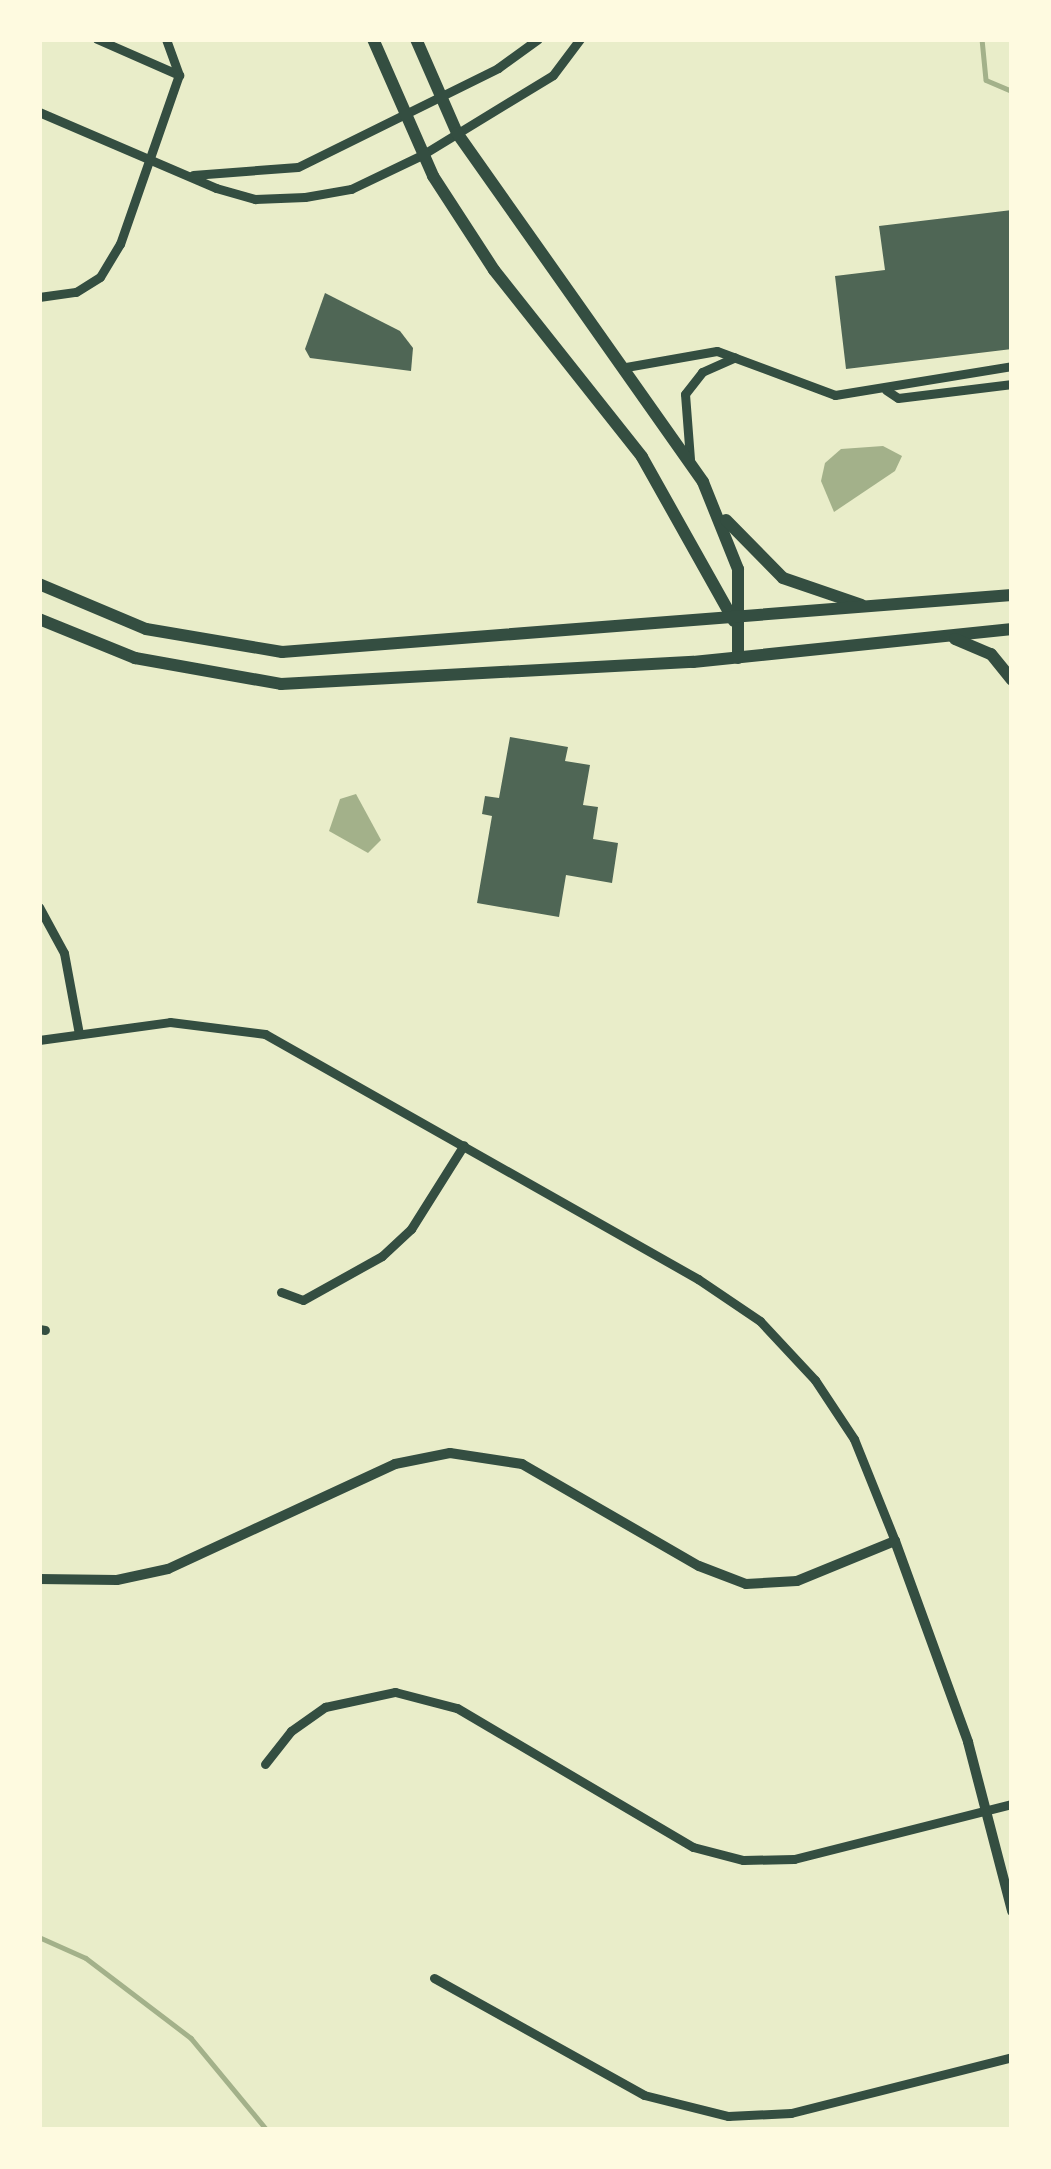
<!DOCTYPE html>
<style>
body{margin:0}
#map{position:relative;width:1051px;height:2169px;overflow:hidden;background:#e9edc9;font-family:"Public Sans",sans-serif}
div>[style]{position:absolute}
.water>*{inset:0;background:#a3b18a}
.stream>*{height:4.5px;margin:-2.25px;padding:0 2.25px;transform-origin:2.25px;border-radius:2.25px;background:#a3b18a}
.building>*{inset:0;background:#4f6655}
.minor>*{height:9px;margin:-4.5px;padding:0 4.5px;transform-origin:4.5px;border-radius:4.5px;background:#344e41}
.tertiary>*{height:10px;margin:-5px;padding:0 5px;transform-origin:5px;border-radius:5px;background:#344e41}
.secondary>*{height:12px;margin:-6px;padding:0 6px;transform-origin:6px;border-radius:6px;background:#344e41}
span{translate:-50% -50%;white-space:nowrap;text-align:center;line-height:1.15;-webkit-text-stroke:10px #fefae0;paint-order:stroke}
.frame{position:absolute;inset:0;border:42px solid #fefae0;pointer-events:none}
</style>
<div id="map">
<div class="water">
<div style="clip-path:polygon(883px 446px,902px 456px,895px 471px,834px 512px,821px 481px,825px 463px,841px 449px)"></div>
<div style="clip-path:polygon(356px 794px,381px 840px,368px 853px,329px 831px,340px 799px)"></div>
</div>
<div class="stream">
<div style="left:982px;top:39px;width:41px;rotate:84.4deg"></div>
<div style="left:986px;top:80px;width:28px;rotate:23deg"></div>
<div style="left:39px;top:1937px;width:51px;rotate:24.1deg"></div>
<div style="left:86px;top:1958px;width:132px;rotate:37.3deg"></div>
<div style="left:191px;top:2038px;width:119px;rotate:50.4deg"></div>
</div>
<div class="building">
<div style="clip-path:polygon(1012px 210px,1012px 349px,846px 369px,835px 276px,885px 270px,879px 226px)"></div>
<div style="clip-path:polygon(325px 293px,400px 331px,413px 348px,411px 371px,310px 358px,305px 349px)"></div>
<div style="clip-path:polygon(510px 737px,568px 747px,565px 761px,590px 765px,583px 805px,598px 807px,593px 839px,618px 843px,612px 883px,566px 875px,559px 917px,477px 903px,492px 816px,482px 814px,485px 796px,499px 798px)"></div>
</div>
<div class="minor">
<div style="left:97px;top:39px;width:90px;rotate:23.7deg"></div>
<div style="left:39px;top:112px;width:193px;rotate:23.2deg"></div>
<div style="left:216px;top:188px;width:41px;rotate:15.8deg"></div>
<div style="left:255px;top:199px;width:50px;rotate:-2.3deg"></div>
<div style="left:305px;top:197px;width:47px;rotate:-9.9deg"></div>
<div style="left:351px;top:189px;width:79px;rotate:-25.6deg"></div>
<div style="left:422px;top:155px;width:153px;rotate:-31.4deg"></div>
<div style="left:553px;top:75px;width:45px;rotate:-53.1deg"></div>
<div style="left:193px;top:175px;width:105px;rotate:-4.4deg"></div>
<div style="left:298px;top:167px;width:223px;rotate:-26.3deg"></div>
<div style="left:498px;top:68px;width:49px;rotate:-35.9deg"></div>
<div style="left:39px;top:297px;width:37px;rotate:-8deg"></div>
<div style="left:76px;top:292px;width:28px;rotate:-32deg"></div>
<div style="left:100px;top:277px;width:39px;rotate:-59deg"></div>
<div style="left:120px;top:244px;width:179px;rotate:-70.8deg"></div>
<div style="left:179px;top:75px;width:38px;rotate:-110deg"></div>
<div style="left:626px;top:367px;width:92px;rotate:-10deg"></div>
<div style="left:717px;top:351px;width:126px;rotate:20.4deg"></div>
<div style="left:835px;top:395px;width:179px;rotate:-9.3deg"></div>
<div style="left:886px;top:390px;width:14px;rotate:34deg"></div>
<div style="left:898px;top:398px;width:115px;rotate:-7deg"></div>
<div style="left:690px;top:459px;width:65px;rotate:-94.4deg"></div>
<div style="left:685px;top:394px;width:28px;rotate:-52deg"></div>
<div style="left:702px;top:372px;width:36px;rotate:-24deg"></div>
<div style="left:39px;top:907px;width:52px;rotate:61.5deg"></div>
<div style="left:64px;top:953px;width:82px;rotate:79.5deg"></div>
<div style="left:39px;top:1040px;width:132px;rotate:-7.8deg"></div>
<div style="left:170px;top:1022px;width:96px;rotate:7.2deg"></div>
<div style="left:265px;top:1034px;width:498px;rotate:29.5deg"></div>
<div style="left:698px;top:1279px;width:75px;rotate:34.1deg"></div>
<div style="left:760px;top:1321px;width:81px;rotate:47deg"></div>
<div style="left:815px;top:1380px;width:71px;rotate:56.5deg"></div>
<div style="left:854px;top:1439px;width:110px;rotate:68.1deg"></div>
<div style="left:281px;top:1292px;width:23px;rotate:20deg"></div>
<div style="left:303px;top:1300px;width:90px;rotate:-29.1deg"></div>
<div style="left:382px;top:1256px;width:40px;rotate:-43deg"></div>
<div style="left:411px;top:1229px;width:99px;rotate:-57.8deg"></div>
<div style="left:39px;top:1329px;width:6px;rotate:9deg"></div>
<div style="left:265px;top:1764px;width:42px;rotate:-51.8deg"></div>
<div style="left:291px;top:1731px;width:42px;rotate:-35.2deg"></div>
<div style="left:325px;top:1707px;width:72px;rotate:-12.1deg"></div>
<div style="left:395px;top:1692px;width:64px;rotate:14.5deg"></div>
<div style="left:457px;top:1708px;width:274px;rotate:30.5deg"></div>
<div style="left:693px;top:1847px;width:52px;rotate:14.6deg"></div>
<div style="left:743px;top:1860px;width:51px;rotate:-1.1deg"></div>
<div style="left:794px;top:1859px;width:225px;rotate:-14.2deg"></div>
<div style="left:434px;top:1978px;width:240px;rotate:29.1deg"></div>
<div style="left:644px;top:2095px;width:87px;rotate:14deg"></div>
<div style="left:728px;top:2116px;width:63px;rotate:-2.7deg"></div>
<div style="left:791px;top:2113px;width:228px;rotate:-14.2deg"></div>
</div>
<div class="tertiary">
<div style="left:39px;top:1579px;width:78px;rotate:0.7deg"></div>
<div style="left:117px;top:1580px;width:52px;rotate:-12.2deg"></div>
<div style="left:168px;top:1569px;width:250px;rotate:-24.8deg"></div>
<div style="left:395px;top:1464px;width:56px;rotate:-11.3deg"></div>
<div style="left:450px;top:1453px;width:73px;rotate:8.7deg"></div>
<div style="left:522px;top:1464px;width:204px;rotate:30deg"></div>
<div style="left:699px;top:1566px;width:50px;rotate:21deg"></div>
<div style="left:746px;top:1584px;width:51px;rotate:-3.4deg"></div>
<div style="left:797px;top:1581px;width:106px;rotate:-22.2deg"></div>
<div style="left:895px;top:1541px;width:214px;rotate:70deg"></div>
<div style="left:968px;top:1742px;width:175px;rotate:75.4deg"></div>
</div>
<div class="secondary">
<div style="left:373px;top:39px;width:150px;rotate:66.3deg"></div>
<div style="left:433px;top:176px;width:112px;rotate:57deg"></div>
<div style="left:494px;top:270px;width:238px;rotate:51.6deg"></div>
<div style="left:642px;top:457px;width:188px;rotate:60.7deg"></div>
<div style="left:416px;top:39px;width:103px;rotate:66.4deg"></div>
<div style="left:457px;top:133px;width:427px;rotate:54.8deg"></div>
<div style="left:703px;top:482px;width:94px;rotate:68.1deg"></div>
<div style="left:738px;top:569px;width:89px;rotate:90deg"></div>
<div style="left:726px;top:520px;width:81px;rotate:45.5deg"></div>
<div style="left:783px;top:578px;width:83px;rotate:18.9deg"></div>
<div style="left:39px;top:584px;width:116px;rotate:22.8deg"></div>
<div style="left:146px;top:629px;width:138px;rotate:9.6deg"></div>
<div style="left:282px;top:652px;width:732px;rotate:-4.46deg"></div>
<div style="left:39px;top:619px;width:104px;rotate:22.1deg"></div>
<div style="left:135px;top:658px;width:148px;rotate:10.1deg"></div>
<div style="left:281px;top:684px;width:413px;rotate:-3.1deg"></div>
<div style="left:693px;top:662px;width:321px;rotate:-5.9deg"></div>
<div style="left:955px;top:639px;width:39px;rotate:23deg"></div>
<div style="left:991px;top:654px;width:33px;rotate:51deg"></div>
</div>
<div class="frame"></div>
</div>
